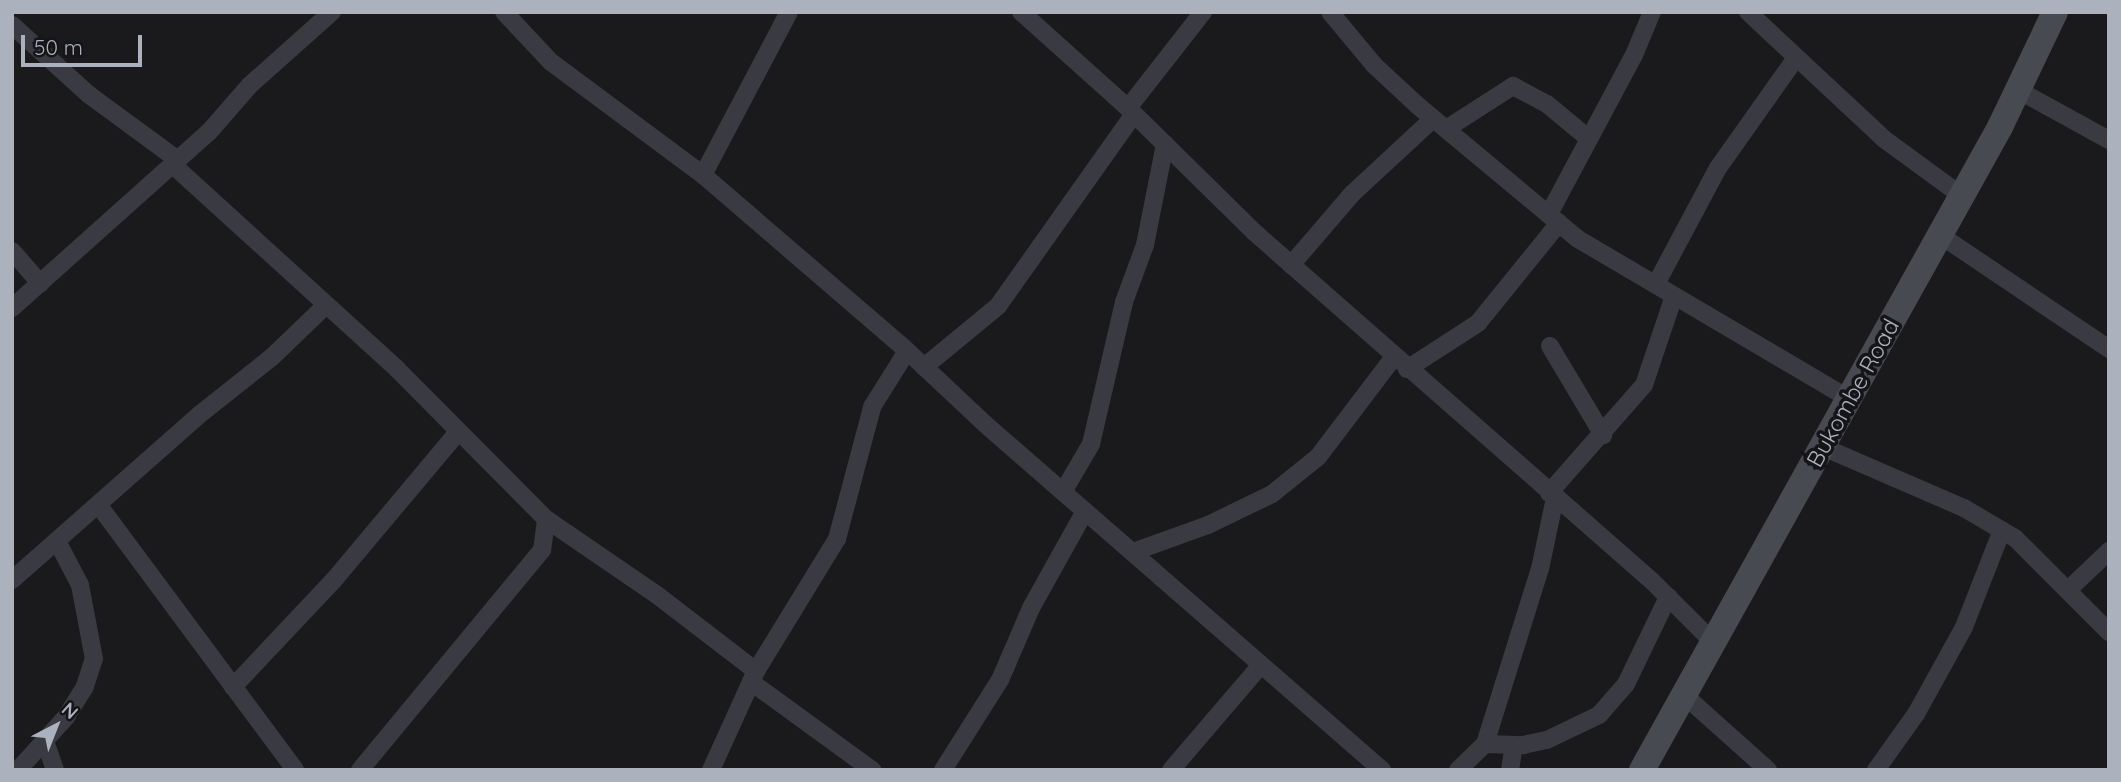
<!DOCTYPE html>
<style>
body{margin:0}
#map{position:relative;width:2121px;height:782px;overflow:hidden;background:#1a1a1c;font-family:Quicksand,sans-serif}
div>[style]{position:absolute}
.street>*{height:18px;margin:-9px;padding:0 9px;transform-origin:9px;border-radius:9px;background:#3a3b42}
.secondary>*{height:26px;margin:-13px;padding:0 13px;transform-origin:13px;border-radius:13px;background:#484a52}
span{translate:-50% -50%;white-space:nowrap;text-align:center;line-height:1.15;-webkit-text-stroke:7px #151517;paint-order:stroke}
.street-label{font-size:23px;color:#abb1bd}
.frame{position:absolute;inset:0;border:14px solid #abb1bd;pointer-events:none}
.north{position:absolute;left:21px;top:691px;width:70px;height:70px;-webkit-text-stroke:5px #151517;paint-order:stroke;rotate:42deg;font-size:19px;font-weight:700;line-height:28px;text-align:center;color:#abb1bd}
.north::after{content:'';display:block;margin:auto;width:24px;height:32px;background:#abb1bd;clip-path:polygon(50% 0,100% 100%,50% 72%,0 100%)}
.scale{position:absolute;left:21px;top:35px;width:121px;height:32px;box-sizing:border-box;border:4px solid #abb1bd;border-top:0;padding-left:9px;font-size:21px;line-height:24px;white-space:nowrap;color:#abb1bd;-webkit-text-stroke:5px #151517;paint-order:stroke}
</style>
<div id="map">
<div class="street">
<div style="left:504px;top:12px;width:69px;rotate:46.8deg"></div>
<div style="left:551px;top:62px;width:189px;rotate:36.6deg"></div>
<div style="left:703px;top:175px;width:262px;rotate:40.7deg"></div>
<div style="left:902px;top:346px;width:114px;rotate:43.2deg"></div>
<div style="left:985px;top:424px;width:527px;rotate:41.07deg"></div>
<div style="left:1021px;top:12px;width:144px;rotate:41.9deg"></div>
<div style="left:1128px;top:108px;width:175px;rotate:44.5deg"></div>
<div style="left:1253px;top:231px;width:531px;rotate:41.26deg"></div>
<div style="left:1652px;top:581px;width:88px;rotate:45deg"></div>
<div style="left:1330px;top:12px;width:69px;rotate:50.3deg"></div>
<div style="left:1374px;top:65px;width:59px;rotate:42.9deg"></div>
<div style="left:1417px;top:105px;width:209px;rotate:39.8deg"></div>
<div style="left:1578px;top:239px;width:316px;rotate:30.5deg"></div>
<div style="left:1748px;top:12px;width:186px;rotate:43deg"></div>
<div style="left:1884px;top:139px;width:97px;rotate:36.2deg"></div>
<div style="left:12px;top:25px;width:103px;rotate:42.2deg"></div>
<div style="left:88px;top:94px;width:112px;rotate:36.3deg"></div>
<div style="left:2018px;top:90px;width:104px;rotate:28.8deg"></div>
<div style="left:1128px;top:108px;width:122px;rotate:-52deg"></div>
<div style="left:1446px;top:129px;width:80px;rotate:-32.7deg"></div>
<div style="left:1513px;top:86px;width:38px;rotate:28deg"></div>
<div style="left:1547px;top:104px;width:53px;rotate:39.7deg"></div>
<div style="left:173px;top:165px;width:303px;rotate:42.3deg"></div>
<div style="left:397px;top:369px;width:211px;rotate:45.2deg"></div>
<div style="left:546px;top:519px;width:31px;rotate:97deg"></div>
<div style="left:542px;top:550px;width:286px;rotate:129.6deg"></div>
<div style="left:703px;top:175px;width:184px;rotate:-62.2deg"></div>
<div style="left:1549px;top:214px;width:180px;rotate:-61.9deg"></div>
<div style="left:1634px;top:55px;width:47px;rotate:-67.3deg"></div>
<div style="left:1940px;top:235px;width:204px;rotate:34deg"></div>
<div style="left:12px;top:251px;width:43px;rotate:48.8deg"></div>
<div style="left:1291px;top:265px;width:95px;rotate:-49.3deg"></div>
<div style="left:1353px;top:193px;width:109px;rotate:-42.8deg"></div>
<div style="left:1656px;top:284px;width:132px;rotate:-61.9deg"></div>
<div style="left:1718px;top:168px;width:135px;rotate:-54.7deg"></div>
<div style="left:12px;top:308px;width:264px;rotate:-41.8deg"></div>
<div style="left:209px;top:132px;width:62px;rotate:-48.9deg"></div>
<div style="left:250px;top:85px;width:110px;rotate:-41.7deg"></div>
<div style="left:1550px;top:346px;width:104px;rotate:59.2deg"></div>
<div style="left:924px;top:367px;width:96px;rotate:-39.5deg"></div>
<div style="left:998px;top:306px;width:235px;rotate:-54.7deg"></div>
<div style="left:1407px;top:369px;width:85px;rotate:-32.9deg"></div>
<div style="left:1478px;top:323px;width:129px;rotate:-51deg"></div>
<div style="left:1823px;top:447px;width:154px;rotate:23.4deg"></div>
<div style="left:1964px;top:508px;width:59px;rotate:30.5deg"></div>
<div style="left:2015px;top:538px;width:133px;rotate:45deg"></div>
<div style="left:1063px;top:492px;width:56px;rotate:-59.7deg"></div>
<div style="left:1091px;top:444px;width:146px;rotate:-76.9deg"></div>
<div style="left:1124px;top:302px;width:61px;rotate:-69.8deg"></div>
<div style="left:1145px;top:245px;width:103px;rotate:-78.8deg"></div>
<div style="left:1549px;top:493px;width:144px;rotate:-48.7deg"></div>
<div style="left:1644px;top:385px;width:94px;rotate:-71.4deg"></div>
<div style="left:100px;top:507px;width:327px;rotate:53.4deg"></div>
<div style="left:546px;top:519px;width:135px;rotate:34.4deg"></div>
<div style="left:657px;top:595px;width:125px;rotate:37.5deg"></div>
<div style="left:1133px;top:552px;width:80px;rotate:-19.8deg"></div>
<div style="left:1208px;top:525px;width:71px;rotate:-25.8deg"></div>
<div style="left:1272px;top:494px;width:59px;rotate:-38.8deg"></div>
<div style="left:1318px;top:457px;width:126px;rotate:-52.8deg"></div>
<div style="left:12px;top:580px;width:249px;rotate:-41.4deg"></div>
<div style="left:199px;top:415px;width:93px;rotate:-38.5deg"></div>
<div style="left:272px;top:357px;width:74px;rotate:-43.9deg"></div>
<div style="left:2068px;top:590px;width:57px;rotate:-43.6deg"></div>
<div style="left:751px;top:682px;width:150px;rotate:36deg"></div>
<div style="left:233px;top:687px;width:146px;rotate:-46.7deg"></div>
<div style="left:333px;top:581px;width:194px;rotate:-50deg"></div>
<div style="left:1684px;top:695px;width:113px;rotate:41.8deg"></div>
<div style="left:45px;top:741px;width:31px;rotate:71deg"></div>
<div style="left:1485px;top:744px;width:183px;rotate:-72.6deg"></div>
<div style="left:1540px;top:569px;width:73px;rotate:-78.1deg"></div>
<div style="left:18px;top:770px;width:72px;rotate:-47.8deg"></div>
<div style="left:66px;top:717px;width:36px;rotate:-58deg"></div>
<div style="left:85px;top:686px;width:28px;rotate:-72deg"></div>
<div style="left:94px;top:659px;width:75px;rotate:-100.7deg"></div>
<div style="left:80px;top:585px;width:47px;rotate:-117.6deg"></div>
<div style="left:711px;top:770px;width:109px;rotate:-65.6deg"></div>
<div style="left:756px;top:671px;width:155px;rotate:-58.5deg"></div>
<div style="left:837px;top:539px;width:137px;rotate:-75.1deg"></div>
<div style="left:872px;top:407px;width:66px;rotate:-58deg"></div>
<div style="left:943px;top:770px;width:107px;rotate:-57.7deg"></div>
<div style="left:1000px;top:680px;width:78px;rotate:-66.7deg"></div>
<div style="left:1031px;top:608px;width:111px;rotate:-60.9deg"></div>
<div style="left:1171px;top:770px;width:138px;rotate:-49.4deg"></div>
<div style="left:1458px;top:770px;width:37px;rotate:-44deg"></div>
<div style="left:1485px;top:744px;width:38px;rotate:2deg"></div>
<div style="left:1523px;top:745px;width:25px;rotate:-12deg"></div>
<div style="left:1547px;top:740px;width:58px;rotate:-25.7deg"></div>
<div style="left:1599px;top:715px;width:41px;rotate:-48.9deg"></div>
<div style="left:1626px;top:684px;width:97px;rotate:-64.2deg"></div>
<div style="left:1510px;top:770px;width:25px;rotate:-81deg"></div>
<div style="left:1876px;top:770px;width:69px;rotate:-54.5deg"></div>
<div style="left:1916px;top:714px;width:99px;rotate:-61.1deg"></div>
<div style="left:1964px;top:627px;width:104px;rotate:-68.6deg"></div>
</div>
<div class="secondary">
<div style="left:1642px;top:770px;width:736px;rotate:-60.89deg"></div>
<div style="left:2000px;top:127px;width:127px;rotate:-64.4deg"></div>
</div>
<div class="street-label">
<span style="left:1853px;top:393px;rotate:-61deg">Bukombe Road</span>
</div>
<div class="frame"></div>
<div class="north">N</div>
<div class="scale">50 m</div>
</div>
